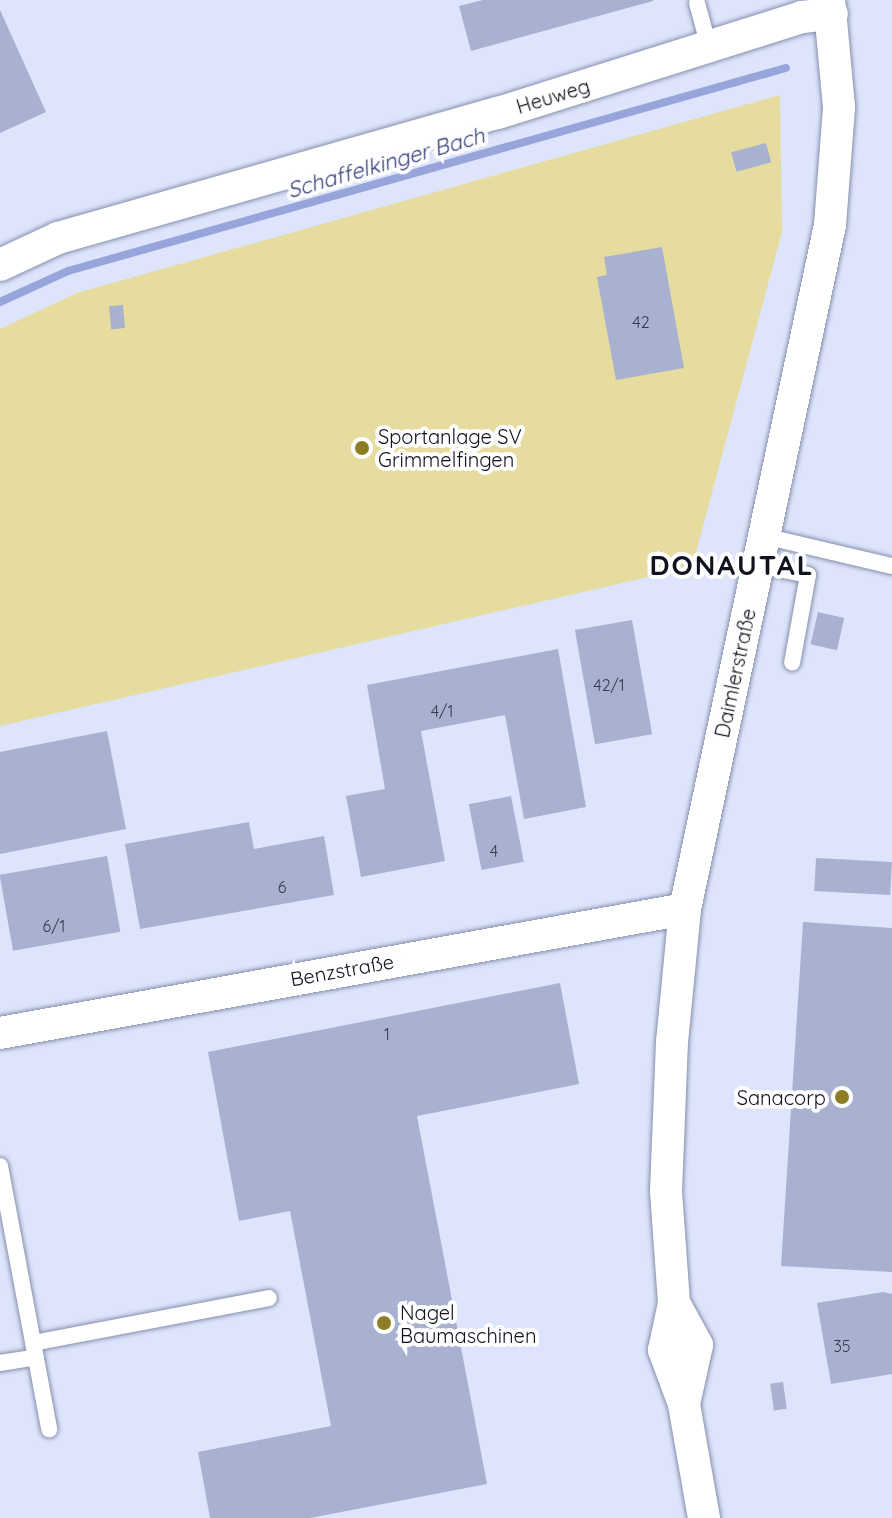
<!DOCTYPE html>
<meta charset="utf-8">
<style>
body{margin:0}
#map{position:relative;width:892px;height:1518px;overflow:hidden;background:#edf1fe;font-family:Quicksand,sans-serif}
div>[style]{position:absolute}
.built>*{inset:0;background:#dde4fc;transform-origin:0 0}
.green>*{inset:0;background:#e7dca0}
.stream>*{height:8px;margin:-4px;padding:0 4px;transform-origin:4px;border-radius:4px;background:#98a5db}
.building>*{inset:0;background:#a8b1d0;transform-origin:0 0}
.roads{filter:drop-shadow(0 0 2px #868fac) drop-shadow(0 0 2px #868fac)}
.lane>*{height:16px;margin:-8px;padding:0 8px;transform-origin:8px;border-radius:8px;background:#fff}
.street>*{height:32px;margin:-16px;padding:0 16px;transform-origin:16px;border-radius:16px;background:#fff}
.dots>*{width:22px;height:22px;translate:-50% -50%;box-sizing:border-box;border:4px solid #fefefe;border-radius:50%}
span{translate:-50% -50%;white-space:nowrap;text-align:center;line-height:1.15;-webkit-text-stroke:8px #fefefe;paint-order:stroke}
.number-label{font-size:16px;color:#363a4a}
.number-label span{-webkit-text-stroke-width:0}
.street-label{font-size:20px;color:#10131e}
.poi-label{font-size:20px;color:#10131e}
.left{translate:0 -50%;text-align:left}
.right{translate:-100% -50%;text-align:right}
.water-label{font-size:22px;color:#354081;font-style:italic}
.district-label{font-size:28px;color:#10131e;font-weight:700;letter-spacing:2px}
</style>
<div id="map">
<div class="built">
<div style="left:0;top:0;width:892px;height:1518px"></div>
</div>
<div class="green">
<div style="clip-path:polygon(780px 95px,782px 232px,692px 567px,0 726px,0 329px,77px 293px)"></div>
</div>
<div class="stream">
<div style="left:0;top:302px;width:75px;rotate:-24.5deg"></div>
<div style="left:68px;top:271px;width:746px;rotate:-15.79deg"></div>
</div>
<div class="building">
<div style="clip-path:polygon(483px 0,653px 0,653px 1px,471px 51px,459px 6px)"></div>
<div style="clip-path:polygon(0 10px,46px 112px,0 133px)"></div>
<div style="left:766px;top:143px;width:20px;height:36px;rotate:75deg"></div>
<div style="clip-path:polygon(662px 247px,684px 368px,616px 380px,597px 277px,607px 275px,604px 257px)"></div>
<div style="left:123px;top:305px;width:23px;height:14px;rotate:85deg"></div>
<div style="left:818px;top:612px;width:27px;height:33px;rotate:13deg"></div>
<div style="left:632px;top:620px;width:116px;height:58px;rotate:80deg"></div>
<div style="clip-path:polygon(558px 649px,586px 807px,524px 819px,505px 715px,421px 731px,445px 861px,361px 877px,346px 796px,385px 789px,367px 685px)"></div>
<div style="clip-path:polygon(107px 731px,126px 829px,0 854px,0 752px)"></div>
<div style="left:511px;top:796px;width:67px;height:43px;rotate:79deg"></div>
<div style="clip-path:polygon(249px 822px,254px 849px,324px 836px,334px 895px,140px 929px,125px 844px)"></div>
<div style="left:107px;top:856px;width:77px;height:109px;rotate:80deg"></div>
<div style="left:816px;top:858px;width:76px;height:33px;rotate:3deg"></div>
<div style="clip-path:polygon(803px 922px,892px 928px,892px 1272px,781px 1266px)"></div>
<div style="clip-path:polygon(560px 983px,579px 1084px,417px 1116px,487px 1484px,310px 1518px,210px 1518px,198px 1452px,331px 1426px,290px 1211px,239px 1221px,208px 1052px)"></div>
<div style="clip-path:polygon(883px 1292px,892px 1294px,892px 1374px,831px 1384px,817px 1303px)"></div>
<div style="left:783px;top:1382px;width:27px;height:13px;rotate:82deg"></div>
</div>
<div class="roads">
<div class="lane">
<div style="left:697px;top:3px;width:46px;rotate:74.7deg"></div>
<div style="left:764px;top:536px;width:131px;rotate:13.2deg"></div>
<div style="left:758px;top:565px;width:51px;rotate:11.3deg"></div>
<div style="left:808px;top:575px;width:89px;rotate:100.3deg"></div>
<div style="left:0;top:1166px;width:268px;rotate:79.4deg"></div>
<div style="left:33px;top:1343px;width:240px;rotate:-10.8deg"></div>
<div style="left:0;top:1363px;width:36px;rotate:-9deg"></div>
</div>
<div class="street">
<div style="left:0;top:265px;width:64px;rotate:-25deg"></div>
<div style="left:58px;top:238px;width:457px;rotate:-15.9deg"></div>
<div style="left:498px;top:113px;width:319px;rotate:-17.5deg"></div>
<div style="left:802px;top:17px;width:30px;rotate:-6deg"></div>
<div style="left:0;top:1033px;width:696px;rotate:-10.26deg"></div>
<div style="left:674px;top:1303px;width:48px;rotate:61.3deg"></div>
<div style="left:697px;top:1345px;width:60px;rotate:102.4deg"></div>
<div style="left:704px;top:1518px;width:116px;rotate:-100deg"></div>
<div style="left:684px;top:1404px;width:58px;rotate:-110.3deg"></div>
<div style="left:664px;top:1350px;width:48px;rotate:-78deg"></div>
<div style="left:674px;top:1303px;width:112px;rotate:-94.1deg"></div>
<div style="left:666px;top:1191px;width:149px;rotate:-87.7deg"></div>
<div style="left:672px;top:1042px;width:134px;rotate:-84.4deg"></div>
<div style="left:685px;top:909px;width:699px;rotate:-78.03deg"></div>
<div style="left:830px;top:225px;width:118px;rotate:-85.6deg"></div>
<div style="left:839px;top:107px;width:107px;rotate:-95.3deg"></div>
</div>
</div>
<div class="dots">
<div style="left:362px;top:448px;background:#8d7e24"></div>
<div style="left:842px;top:1097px;background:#8d7e24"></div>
<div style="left:384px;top:1323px;background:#8d7e24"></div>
</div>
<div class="number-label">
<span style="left:641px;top:322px">42</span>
<span style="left:609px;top:685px">42/1</span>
<span style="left:442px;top:711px">4/1</span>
<span style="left:494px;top:851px">4</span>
<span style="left:282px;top:887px">6</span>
<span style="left:54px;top:926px">6/1</span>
<span style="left:387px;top:1034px">1</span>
<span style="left:842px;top:1346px">35</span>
</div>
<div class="street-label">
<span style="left:553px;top:96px;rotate:-17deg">Heuweg</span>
<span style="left:735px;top:673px;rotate:-78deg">Daimlerstraße</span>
<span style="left:342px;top:970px;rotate:-10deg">Benzstraße</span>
</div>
<div class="poi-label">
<span class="left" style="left:378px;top:448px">Sportanlage SV<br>Grimmelfingen</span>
<span class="right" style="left:826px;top:1097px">Sanacorp</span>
<span class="left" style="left:400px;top:1324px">Nagel<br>Baumaschinen</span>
</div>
<div class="water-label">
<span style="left:386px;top:163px;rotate:-16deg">Schaffelkinger Bach</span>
</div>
<div class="district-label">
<span style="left:732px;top:565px">DONAUTAL</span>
</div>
</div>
